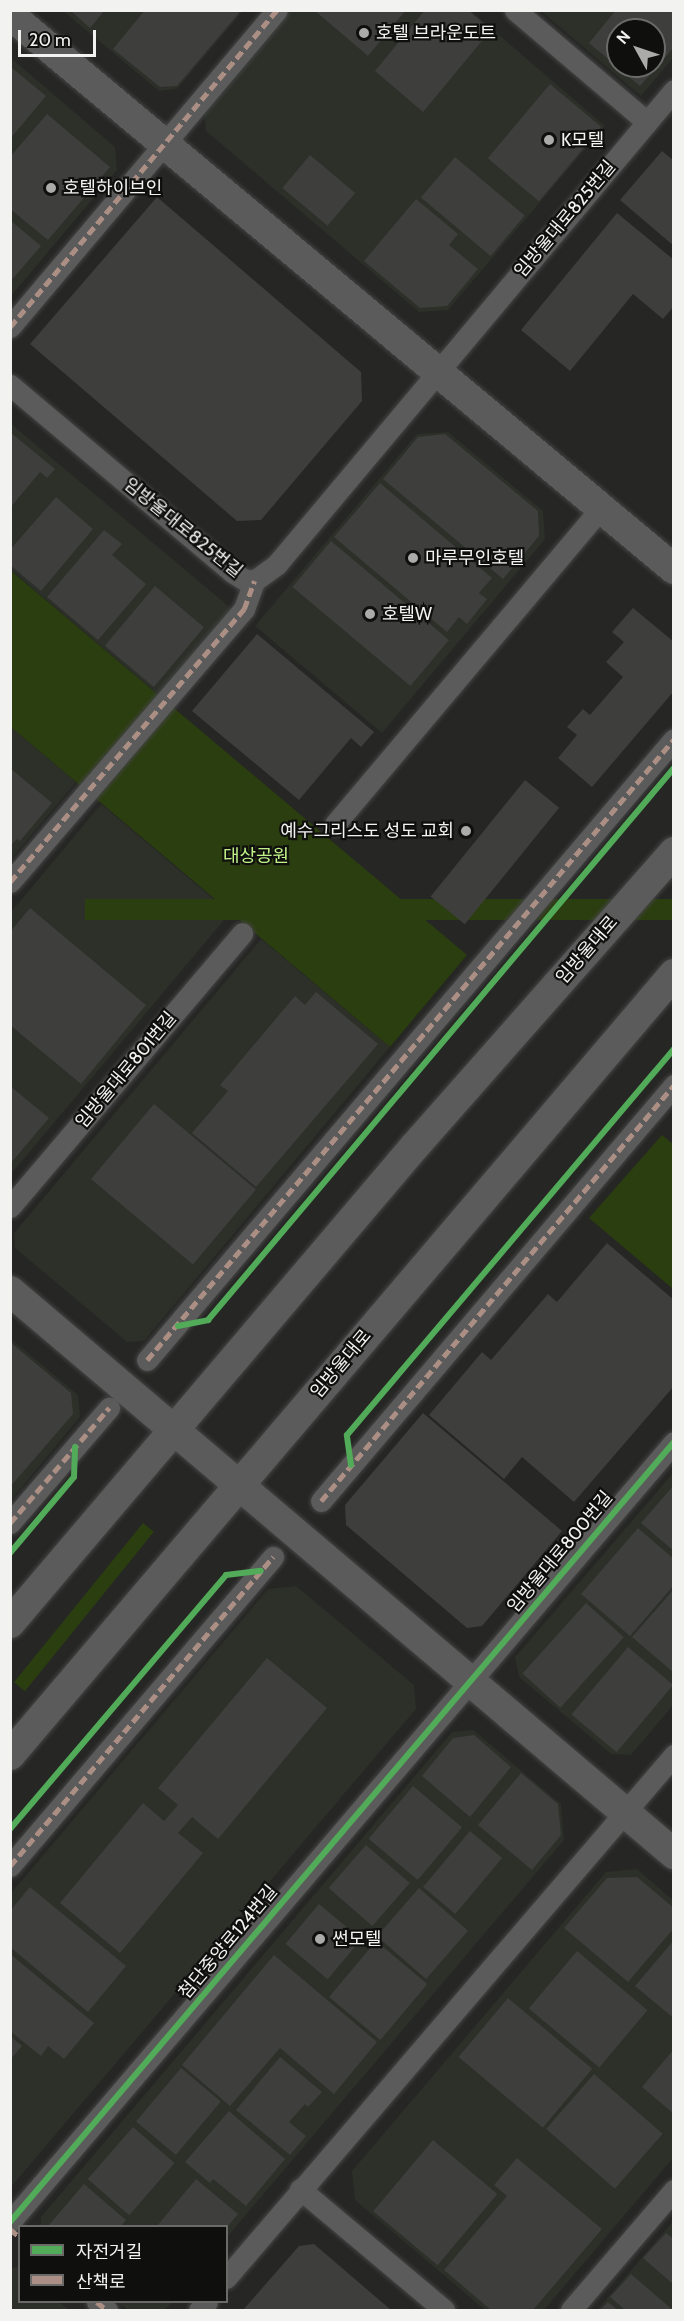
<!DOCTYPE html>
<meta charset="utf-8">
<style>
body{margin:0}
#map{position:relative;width:684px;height:2321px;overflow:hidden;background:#262625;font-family:Cabin,"Noto Sans KR",sans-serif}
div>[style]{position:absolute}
.built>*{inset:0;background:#2c3029}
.green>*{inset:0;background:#2b3e0f;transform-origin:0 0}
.building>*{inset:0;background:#3e3e3d;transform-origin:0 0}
.roads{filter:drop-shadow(0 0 2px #444) drop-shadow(0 0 2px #444)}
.street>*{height:21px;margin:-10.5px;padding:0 10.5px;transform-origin:10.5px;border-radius:10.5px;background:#5a5b5a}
.secondary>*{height:30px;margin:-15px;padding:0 15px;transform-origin:15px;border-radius:15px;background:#5a5b5a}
.quiet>*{height:4.5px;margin-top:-2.25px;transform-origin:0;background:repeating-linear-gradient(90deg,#ac8f84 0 9px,transparent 0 13.5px)}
.cycleway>*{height:6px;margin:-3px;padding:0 3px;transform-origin:3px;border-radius:3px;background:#51ab58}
.dots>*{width:16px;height:16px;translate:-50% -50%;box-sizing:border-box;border:3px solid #0f0f0e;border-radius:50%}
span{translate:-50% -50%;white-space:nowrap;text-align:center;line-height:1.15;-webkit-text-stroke:4.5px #0f0f0e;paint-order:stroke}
.poi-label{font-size:18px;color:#f2f2f1}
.left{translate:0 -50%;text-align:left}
.right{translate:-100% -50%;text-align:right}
.street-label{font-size:18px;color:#f2f2f1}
.park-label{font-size:18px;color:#c1f287}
.frame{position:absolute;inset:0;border:12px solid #f2f2f1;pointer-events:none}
.legend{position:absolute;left:18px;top:2225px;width:210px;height:78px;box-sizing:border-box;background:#0f0f0e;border:2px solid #6a6a69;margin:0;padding:8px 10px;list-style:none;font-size:18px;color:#f2f2f1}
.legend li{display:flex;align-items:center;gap:12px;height:30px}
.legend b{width:30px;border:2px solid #6a6a69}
.north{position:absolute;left:606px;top:18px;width:60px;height:60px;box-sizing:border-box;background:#0f0f0e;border:2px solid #6a6a69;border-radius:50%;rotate:310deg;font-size:16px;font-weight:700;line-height:24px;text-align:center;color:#f2f2f1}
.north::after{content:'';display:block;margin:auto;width:21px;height:27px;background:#ababaa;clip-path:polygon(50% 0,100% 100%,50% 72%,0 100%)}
.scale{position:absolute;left:18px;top:30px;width:78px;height:27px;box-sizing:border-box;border:3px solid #f2f2f1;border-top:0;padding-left:8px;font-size:18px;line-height:21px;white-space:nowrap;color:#f2f2f1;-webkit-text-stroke:4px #0f0f0e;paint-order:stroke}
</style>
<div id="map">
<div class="built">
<div style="clip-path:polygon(470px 10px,605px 126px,448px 310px,419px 312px,206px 131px,204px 110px,290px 11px)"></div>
<div style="clip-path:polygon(63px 11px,243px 11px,177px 89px,159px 91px)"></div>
<div style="clip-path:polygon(evenodd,541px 11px,673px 11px,673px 58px,641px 96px,541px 11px,618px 30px,654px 30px,654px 66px,618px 66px,618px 30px)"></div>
<div style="clip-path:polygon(11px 58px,115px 147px,117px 170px,11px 296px)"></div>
<div style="clip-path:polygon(10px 423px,233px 610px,160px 696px,11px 570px)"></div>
<div style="clip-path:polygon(448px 432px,543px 511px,545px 539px,382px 733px,255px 626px,417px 434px)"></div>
<div style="clip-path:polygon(11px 727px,76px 782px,11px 859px)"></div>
<div style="clip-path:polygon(101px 804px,230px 913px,11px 1174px,11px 912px)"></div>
<div style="clip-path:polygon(261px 939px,390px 1047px,144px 1341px,127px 1342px,15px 1248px,14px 1233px)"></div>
<div style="clip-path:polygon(11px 1339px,78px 1395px,80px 1417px,11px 1500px)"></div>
<div style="clip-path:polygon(673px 1473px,673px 1705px,631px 1755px,611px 1754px,519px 1677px,515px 1657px)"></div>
<div style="clip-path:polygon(296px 1586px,414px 1685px,416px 1709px,11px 2187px,11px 1893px,268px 1589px)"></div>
<div style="clip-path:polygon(473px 1730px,561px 1804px,564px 1840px,227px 2237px,226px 2226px,41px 2226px,41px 2217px,452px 1732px)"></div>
<div style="clip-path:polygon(637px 1869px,673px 1900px,673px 2158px,544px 2310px,485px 2310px,355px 2200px,352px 2171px,606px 1872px)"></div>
<div style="clip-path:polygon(673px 2221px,673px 2310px,597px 2310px)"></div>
<div style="clip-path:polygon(18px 2267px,20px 2302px,59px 2302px,70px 2310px,11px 2310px,11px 2268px)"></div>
<div style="clip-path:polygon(117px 2302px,172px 2302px,164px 2310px,128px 2310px)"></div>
</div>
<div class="green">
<div style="clip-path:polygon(10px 570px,467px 955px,390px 1047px,11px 727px)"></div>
<div style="left:673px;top:899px;width:21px;height:588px;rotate:90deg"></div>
<div style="clip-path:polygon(662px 1135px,673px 1144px,673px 1289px,589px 1218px)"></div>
<div style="left:143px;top:1523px;width:14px;height:205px;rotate:39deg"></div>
</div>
<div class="building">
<div style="clip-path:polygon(70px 10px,105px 10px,90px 28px)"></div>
<div style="clip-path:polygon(145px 10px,236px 10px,239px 13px,177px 86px,160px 87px,113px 49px)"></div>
<div style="clip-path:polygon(314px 10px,406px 10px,368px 56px)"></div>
<div style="clip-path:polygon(425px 10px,468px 10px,491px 30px,423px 112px,375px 71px)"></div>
<div style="clip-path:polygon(evenodd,616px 10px,674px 10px,674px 47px,640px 86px,589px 43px,616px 10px,618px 30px,654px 30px,654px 66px,618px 66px,618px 30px)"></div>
<div style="clip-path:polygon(12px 68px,46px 96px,10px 139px,10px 70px)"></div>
<div style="left:550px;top:84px;width:67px;height:97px;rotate:40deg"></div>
<div style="clip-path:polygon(47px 114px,110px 167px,48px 240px,10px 209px,10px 157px)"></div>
<div style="clip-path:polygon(662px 151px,674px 161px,674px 246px,620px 200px)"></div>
<div style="left:310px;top:155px;width:59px;height:43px;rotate:40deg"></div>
<div style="left:455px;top:157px;width:91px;height:53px;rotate:40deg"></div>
<div style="clip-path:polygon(157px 197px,361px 372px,362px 401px,261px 520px,237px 521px,30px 344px)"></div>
<div style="clip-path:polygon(416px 199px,458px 234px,449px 245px,478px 269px,447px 306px,420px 308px,364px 261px)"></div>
<div style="clip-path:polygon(617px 213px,674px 260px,674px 306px,663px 319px,633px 294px,570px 371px,521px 330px)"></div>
<div style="clip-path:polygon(10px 220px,41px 246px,10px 282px)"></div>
<div style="clip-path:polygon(10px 432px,55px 469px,47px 478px,40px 472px,10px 508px)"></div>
<div style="clip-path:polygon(445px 434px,538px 511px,539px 536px,503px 579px,383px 479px,418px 437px)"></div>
<div style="clip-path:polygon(380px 483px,492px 578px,479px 593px,487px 599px,467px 624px,459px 617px,447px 632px,334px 537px)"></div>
<div style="clip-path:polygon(56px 497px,93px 529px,41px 591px,10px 565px,10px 550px)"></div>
<div style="clip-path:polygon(104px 530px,122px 544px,112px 555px,146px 584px,98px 640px,47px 597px)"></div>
<div style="left:331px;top:541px;width:154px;height:60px;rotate:40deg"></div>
<div style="left:155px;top:586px;width:64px;height:78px;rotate:40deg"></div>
<div style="clip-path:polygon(633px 608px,674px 642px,674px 691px,592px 787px,558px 758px,577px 735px,567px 727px,583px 709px,590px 715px,623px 677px,606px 662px,624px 642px,612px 632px)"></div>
<div style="clip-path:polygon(257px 634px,374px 732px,361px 747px,351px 738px,299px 800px,192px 711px)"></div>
<div style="clip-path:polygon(10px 768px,52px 803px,20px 841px,17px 839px,10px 846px)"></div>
<div style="left:525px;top:780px;width:44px;height:150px;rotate:39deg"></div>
<div style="clip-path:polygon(30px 908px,146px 1005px,81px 1084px,10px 1025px,10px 932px)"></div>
<div style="clip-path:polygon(316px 992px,378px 1044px,256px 1187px,192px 1133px,228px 1091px,220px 1085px,295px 996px,305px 1005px)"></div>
<div style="clip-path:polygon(10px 1086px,49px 1118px,10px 1164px)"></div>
<div style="left:154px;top:1104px;width:133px;height:98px;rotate:40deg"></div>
<div style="clip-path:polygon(607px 1243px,674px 1300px,674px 1386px,574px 1502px,522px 1457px,504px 1479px,429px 1415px,482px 1352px,491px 1360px,548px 1294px,557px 1302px)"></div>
<div style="clip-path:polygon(10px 1342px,71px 1393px,73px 1414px,10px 1487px)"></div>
<div style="clip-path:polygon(423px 1413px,562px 1531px,482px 1626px,467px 1628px,346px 1525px,345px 1505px)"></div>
<div style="clip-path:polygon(674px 1485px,674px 1551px,641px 1523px)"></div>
<div style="clip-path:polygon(638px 1528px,674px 1559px,674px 1585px,630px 1636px,581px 1594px)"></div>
<div style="clip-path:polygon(674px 1589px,674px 1673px,632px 1637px)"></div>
<div style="left:586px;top:1603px;width:51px;height:95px;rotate:42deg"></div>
<div style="left:628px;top:1647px;width:59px;height:88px;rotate:40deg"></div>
<div style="clip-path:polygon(267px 1658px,327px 1708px,218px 1839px,192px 1817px,178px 1833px,203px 1853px,120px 1953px,60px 1903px,143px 1803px,164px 1821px,178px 1805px,158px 1788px)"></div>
<div style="clip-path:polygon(474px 1735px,511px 1767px,470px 1817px,422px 1776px,453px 1738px)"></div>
<div style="clip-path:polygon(521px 1773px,558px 1804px,561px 1835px,532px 1870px,478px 1825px)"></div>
<div style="left:413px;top:1786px;width:64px;height:69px;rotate:40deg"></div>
<div style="left:470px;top:1831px;width:42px;height:73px;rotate:40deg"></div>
<div style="left:366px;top:1845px;width:58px;height:57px;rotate:41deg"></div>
<div style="clip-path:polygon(637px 1877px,674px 1908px,674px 1928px,628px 1982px,564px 1928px,607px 1878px)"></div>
<div style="clip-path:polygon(30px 1887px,126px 1966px,88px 2012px,10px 1947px,10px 1911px)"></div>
<div style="left:419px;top:1888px;width:65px;height:64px;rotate:41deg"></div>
<div style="left:319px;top:1904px;width:55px;height:52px;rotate:40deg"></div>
<div style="clip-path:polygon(674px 1940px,674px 2013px,671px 2016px,635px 1986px)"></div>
<div style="left:376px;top:1941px;width:67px;height:73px;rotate:40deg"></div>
<div style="left:577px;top:1951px;width:92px;height:75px;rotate:40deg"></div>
<div style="clip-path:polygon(10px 1954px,94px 2023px,64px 2059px,48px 2046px,41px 2056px,10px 2031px)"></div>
<div style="clip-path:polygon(274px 1955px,377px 2042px,334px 2094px,280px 2048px,230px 2106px,182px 2065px)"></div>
<div style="left:508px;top:1998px;width:110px;height:77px;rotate:40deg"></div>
<div style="clip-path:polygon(10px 2036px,22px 2046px,10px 2060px)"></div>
<div style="clip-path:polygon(674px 2049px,674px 2114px,642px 2087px)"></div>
<div style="clip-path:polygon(280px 2057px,322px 2092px,308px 2107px,305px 2104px,289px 2122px,306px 2136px,290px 2155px,236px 2110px)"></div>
<div style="left:181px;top:2068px;width:52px;height:70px;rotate:40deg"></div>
<div style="left:594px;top:2074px;width:91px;height:73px;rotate:41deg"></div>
<div style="clip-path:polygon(229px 2111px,285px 2159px,246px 2206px,213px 2179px,210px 2183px,185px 2162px)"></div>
<div style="left:133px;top:2127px;width:55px;height:69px;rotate:41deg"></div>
<div style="left:433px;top:2140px;width:84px;height:93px;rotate:40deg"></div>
<div style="clip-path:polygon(517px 2158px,602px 2229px,533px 2310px,491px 2310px,444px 2270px,507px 2196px,494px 2185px)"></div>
<div style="clip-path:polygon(196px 2179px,238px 2214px,228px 2226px,157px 2226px)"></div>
<div style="clip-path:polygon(84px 2184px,126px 2220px,121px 2226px,48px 2226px)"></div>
<div style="clip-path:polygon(666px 2233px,674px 2239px,674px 2285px,643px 2258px)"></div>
<div style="clip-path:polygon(314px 2244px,391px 2310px,243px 2310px,299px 2246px)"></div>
<div style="clip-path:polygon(631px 2274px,673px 2310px,625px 2310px,610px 2297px)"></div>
<div style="clip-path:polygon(608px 2302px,618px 2310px,600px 2310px)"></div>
</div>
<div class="roads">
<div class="street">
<div style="left:515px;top:10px;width:173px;rotate:40.3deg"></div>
<div style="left:10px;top:327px;width:414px;rotate:-49.9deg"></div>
<div style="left:10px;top:385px;width:290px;rotate:40.1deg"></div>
<div style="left:232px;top:572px;width:13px;rotate:32deg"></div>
<div style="left:243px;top:579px;width:11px;rotate:10deg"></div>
<div style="left:254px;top:581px;width:29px;rotate:-36deg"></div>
<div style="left:277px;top:564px;width:618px;rotate:-50.05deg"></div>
<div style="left:335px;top:824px;width:413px;rotate:-49.9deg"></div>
<div style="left:10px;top:882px;width:360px;rotate:-49.4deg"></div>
<div style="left:244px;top:609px;width:30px;rotate:-70deg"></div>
<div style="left:10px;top:1207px;width:359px;rotate:-49.7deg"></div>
<div style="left:147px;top:1360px;width:814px;rotate:-49.68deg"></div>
<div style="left:321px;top:1501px;width:546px;rotate:-49.68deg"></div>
<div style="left:10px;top:1523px;width:152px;rotate:-49.3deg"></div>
<div style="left:10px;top:1866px;width:406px;rotate:-49.6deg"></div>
<div style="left:300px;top:2189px;width:188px;rotate:40deg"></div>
<div style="left:10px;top:2222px;width:1024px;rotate:-49.59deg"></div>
<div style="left:226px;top:2278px;width:689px;rotate:-49.42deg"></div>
<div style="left:97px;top:2302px;width:13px;rotate:39deg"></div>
<div style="left:199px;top:2310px;width:11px;rotate:-45deg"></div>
<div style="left:571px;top:2310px;width:158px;rotate:-49.4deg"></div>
</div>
<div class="secondary">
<div style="left:10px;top:15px;width:865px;rotate:39.84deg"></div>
<div style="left:10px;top:1291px;width:871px;rotate:40.29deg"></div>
<div style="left:10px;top:1623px;width:626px;rotate:-49.67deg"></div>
<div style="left:415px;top:1146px;width:392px;rotate:-48.6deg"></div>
<div style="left:10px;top:1755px;width:1025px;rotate:-49.63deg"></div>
</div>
</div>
<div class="quiet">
<div style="left:10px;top:327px;width:414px;rotate:-49.9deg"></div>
<div style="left:10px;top:882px;width:360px;rotate:-49.4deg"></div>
<div style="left:244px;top:609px;width:30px;rotate:-70deg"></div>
<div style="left:147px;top:1360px;width:814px;rotate:-49.68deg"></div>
<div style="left:321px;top:1501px;width:546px;rotate:-49.68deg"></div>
<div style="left:10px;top:1523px;width:152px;rotate:-49.3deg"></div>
<div style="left:10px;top:1866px;width:406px;rotate:-49.6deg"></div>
<div style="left:10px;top:2229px;width:13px;rotate:39deg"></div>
<div style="left:97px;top:2302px;width:13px;rotate:39deg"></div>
</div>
<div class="cycleway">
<div style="left:178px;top:1326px;width:31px;rotate:-11deg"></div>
<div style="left:208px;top:1320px;width:722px;rotate:-49.83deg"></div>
<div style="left:351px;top:1465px;width:30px;rotate:-98deg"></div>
<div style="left:347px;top:1435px;width:506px;rotate:-49.73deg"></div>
<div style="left:10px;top:1553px;width:99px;rotate:-49.9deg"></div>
<div style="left:74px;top:1477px;width:30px;rotate:-88deg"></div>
<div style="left:10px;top:1829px;width:333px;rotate:-49.6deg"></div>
<div style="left:226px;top:1575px;width:35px;rotate:-7deg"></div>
<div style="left:10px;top:2222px;width:1024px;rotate:-49.59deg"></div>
</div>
<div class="dots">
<div style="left:364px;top:33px;background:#ababaa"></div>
<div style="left:549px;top:140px;background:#ababaa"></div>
<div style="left:51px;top:188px;background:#ababaa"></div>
<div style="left:413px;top:558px;background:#ababaa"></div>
<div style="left:370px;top:614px;background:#ababaa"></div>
<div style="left:466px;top:831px;background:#ababaa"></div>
<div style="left:320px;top:1939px;background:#ababaa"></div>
</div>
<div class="poi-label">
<span class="left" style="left:376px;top:33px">호텔 브라운도트</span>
<span class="left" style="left:561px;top:140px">K모텔</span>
<span class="left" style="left:63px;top:188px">호텔하이브인</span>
<span class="left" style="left:425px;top:558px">마루무인호텔</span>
<span class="left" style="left:382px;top:614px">호텔W</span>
<span class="right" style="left:454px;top:831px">예수그리스도 성도 교회</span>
<span class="left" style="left:332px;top:1939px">썬모텔</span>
</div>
<div class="street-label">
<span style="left:565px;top:219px;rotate:-50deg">임방울대로825번길</span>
<span style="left:183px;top:528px;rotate:39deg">임방울대로825번길</span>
<span style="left:587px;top:950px;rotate:-49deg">임방울대로</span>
<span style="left:126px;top:1070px;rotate:-50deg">임방울대로801번길</span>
<span style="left:341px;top:1364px;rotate:-50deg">임방울대로</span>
<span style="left:560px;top:1552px;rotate:-50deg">임방울대로800번길</span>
<span style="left:228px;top:1942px;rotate:-50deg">첨단중앙로124번길</span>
</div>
<div class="park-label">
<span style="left:256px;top:856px">대상공원</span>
</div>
<div class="frame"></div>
<ul class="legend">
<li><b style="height:8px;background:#51ab58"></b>자전거길</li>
<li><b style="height:8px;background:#ac8f84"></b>산책로</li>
</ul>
<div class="north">N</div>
<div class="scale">20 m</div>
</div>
